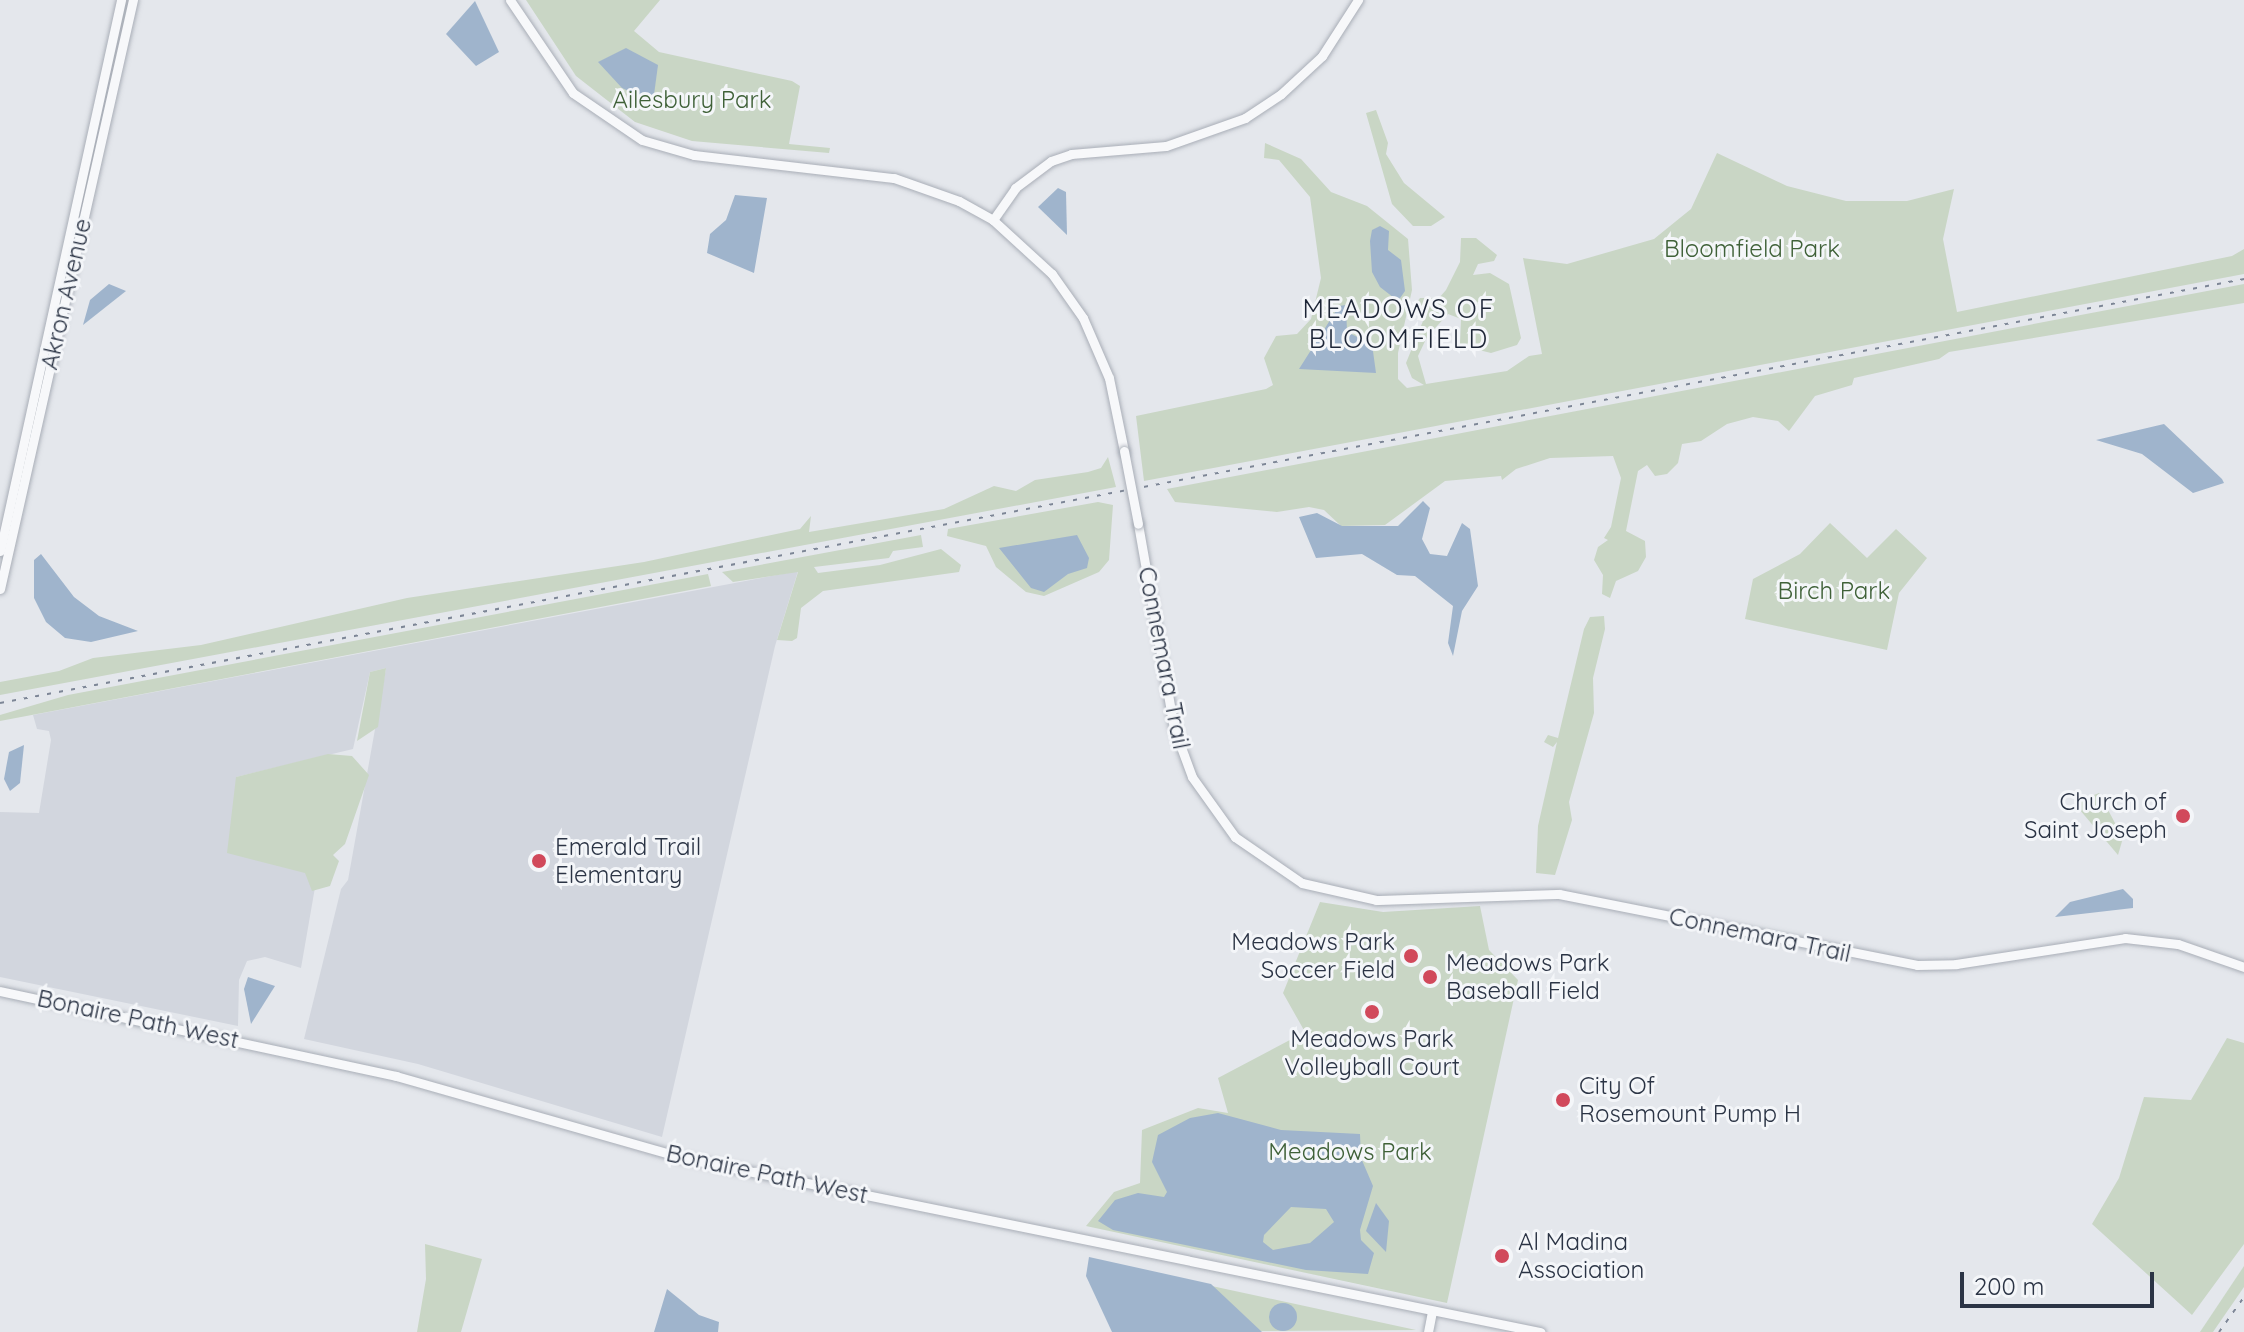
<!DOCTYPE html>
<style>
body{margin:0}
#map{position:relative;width:2244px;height:1332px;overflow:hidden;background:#e4e7ec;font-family:Quicksand,sans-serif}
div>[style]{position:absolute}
.built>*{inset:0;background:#d2d6de}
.green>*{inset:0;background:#c9d6c5}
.water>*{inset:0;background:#9fb4cc}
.round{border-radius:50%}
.roads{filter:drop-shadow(0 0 2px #a9aeb7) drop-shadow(0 0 2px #a9aeb7)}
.tertiary>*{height:9px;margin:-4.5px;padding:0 4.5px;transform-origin:4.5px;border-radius:4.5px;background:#f7f8fa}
.rail>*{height:2px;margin-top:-1px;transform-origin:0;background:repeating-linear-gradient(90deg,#7d8696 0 4px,transparent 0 12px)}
.bridges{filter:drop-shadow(0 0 2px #a9aeb7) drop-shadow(0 0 2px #a9aeb7)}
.tertiary-bridge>*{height:9px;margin:-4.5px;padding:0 4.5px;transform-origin:4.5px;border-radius:4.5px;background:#f7f8fa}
.dots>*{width:22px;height:22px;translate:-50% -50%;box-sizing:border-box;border:4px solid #f4f6f9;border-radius:50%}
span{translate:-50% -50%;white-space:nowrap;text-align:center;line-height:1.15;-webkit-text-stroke:6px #f4f6f9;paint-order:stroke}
.park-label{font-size:24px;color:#3f6138}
.street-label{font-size:24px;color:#2b3445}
.poi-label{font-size:24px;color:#2b3445}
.right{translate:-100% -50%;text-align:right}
.left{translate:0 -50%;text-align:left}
.neighbourhood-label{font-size:26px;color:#1d2536;letter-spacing:2px}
.scale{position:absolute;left:1960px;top:1272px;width:194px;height:36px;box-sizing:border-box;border:4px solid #2b3445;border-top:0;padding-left:10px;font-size:24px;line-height:28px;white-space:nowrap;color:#2b3445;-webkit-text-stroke:6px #f4f6f9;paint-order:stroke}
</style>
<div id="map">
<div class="built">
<div style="clip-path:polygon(798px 571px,775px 646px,662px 1137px,418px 1064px,304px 1039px,341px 889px,348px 880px,386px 668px,370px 672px,353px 749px,236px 777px,317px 876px,301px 968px,265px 957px,247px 961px,239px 980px,238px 1026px,0 977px,0 812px,39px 813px,51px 740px,49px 731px,37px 729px,33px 715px)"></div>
</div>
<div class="green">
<div style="clip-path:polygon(526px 0,660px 0,634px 31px,659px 52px,792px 81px,800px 86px,789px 144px,830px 148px,829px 153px,692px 141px,635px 122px,576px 76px)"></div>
<div style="clip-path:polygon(1376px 110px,1388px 143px,1386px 154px,1404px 183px,1445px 217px,1431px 226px,1413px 226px,1392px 204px,1366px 113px)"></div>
<div style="clip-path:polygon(1265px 143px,1301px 159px,1331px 192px,1367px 206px,1408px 239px,1412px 290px,1398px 353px,1398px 379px,1407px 388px,1424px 385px,1412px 378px,1406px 363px,1423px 321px,1414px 306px,1420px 298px,1439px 298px,1446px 290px,1460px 262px,1461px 238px,1476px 238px,1497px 255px,1494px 261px,1478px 264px,1473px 275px,1490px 273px,1509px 284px,1521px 338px,1517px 345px,1491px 353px,1467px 347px,1460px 344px,1461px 319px,1448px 314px,1427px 337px,1418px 356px,1426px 384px,1507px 371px,1529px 356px,1542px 354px,1523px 258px,1567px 264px,1654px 239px,1691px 209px,1717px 153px,1787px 186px,1846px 201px,1907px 201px,1954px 189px,1943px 239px,1957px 312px,2232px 256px,2244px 249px,2244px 274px,1144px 481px,1136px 416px,1266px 389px,1273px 385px,1264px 358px,1276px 336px,1297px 334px,1311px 319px,1321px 278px,1310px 197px,1279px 160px,1264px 158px)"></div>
<div style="clip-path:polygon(2244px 284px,2244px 303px,1949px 352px,1939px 359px,1854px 378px,1852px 385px,1815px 396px,1789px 431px,1778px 421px,1753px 417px,1727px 424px,1701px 441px,1682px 444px,1678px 463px,1667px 474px,1655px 476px,1647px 465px,1638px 471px,1626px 531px,1645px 541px,1646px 557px,1638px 571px,1616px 581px,1610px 598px,1602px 594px,1603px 575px,1594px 560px,1598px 547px,1608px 540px,1604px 538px,1611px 527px,1621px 478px,1613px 456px,1550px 458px,1516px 469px,1502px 480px,1501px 476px,1445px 481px,1385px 525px,1341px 526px,1324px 510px,1309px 507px,1277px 512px,1175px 502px,1167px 489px)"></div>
<div style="clip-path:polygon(1108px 457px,1116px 487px,0 695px,0 682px,59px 671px,93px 658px,201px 645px,407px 598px,644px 562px,800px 529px,811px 516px,809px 532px,944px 509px,994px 486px,1016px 491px,1035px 480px,1088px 472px,1101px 468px)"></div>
<div style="clip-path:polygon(1098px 502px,1113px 505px,1109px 560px,1099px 572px,1044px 596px,1026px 592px,996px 567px,986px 546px,947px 536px,948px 529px)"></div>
<div style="clip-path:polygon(1830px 523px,1867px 558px,1896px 529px,1927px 558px,1899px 593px,1887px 650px,1745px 619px,1753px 579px,1800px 554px)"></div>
<div style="clip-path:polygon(921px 535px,923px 547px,893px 551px,889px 558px,814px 567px,818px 573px,880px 565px,941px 549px,961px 565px,959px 572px,823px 591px,801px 608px,797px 638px,792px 641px,777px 640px,798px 572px,733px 582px,722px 572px)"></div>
<div style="clip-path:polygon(708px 574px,711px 586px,0 721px,0 715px,68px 695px)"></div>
<div style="clip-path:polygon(1604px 616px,1605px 629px,1593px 678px,1594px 713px,1569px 802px,1572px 820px,1555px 875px,1536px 873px,1538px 826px,1557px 742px,1553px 747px,1544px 742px,1548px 735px,1558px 738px,1584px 629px,1590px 617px)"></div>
<div style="clip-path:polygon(386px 668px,378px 727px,357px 741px,370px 672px)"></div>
<div style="clip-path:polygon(328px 754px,352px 756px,369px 775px,345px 844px,333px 855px,339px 861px,330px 886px,312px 891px,305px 873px,227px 853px,236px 777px)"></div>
<div style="clip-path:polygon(2099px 793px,2123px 838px,2118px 855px,2074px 803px)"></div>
<div style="clip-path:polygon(1320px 902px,1383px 912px,1480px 906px,1489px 950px,1518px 980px,1447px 1303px,1086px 1226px,1114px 1192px,1140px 1183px,1142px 1130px,1198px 1108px,1228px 1113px,1218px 1078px,1305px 1032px,1283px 993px)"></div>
<div style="clip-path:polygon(2227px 1038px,2244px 1043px,2244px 1244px,2192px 1315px,2092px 1224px,2119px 1178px,2144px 1097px,2191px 1100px)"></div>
<div style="clip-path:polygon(425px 1244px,482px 1259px,461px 1332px,417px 1332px,426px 1279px)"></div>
<div style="clip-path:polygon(2244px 1266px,2244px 1287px,2213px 1332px,2200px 1332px)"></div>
<div style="clip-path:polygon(1142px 1271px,1416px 1330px,1137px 1332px)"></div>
</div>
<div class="water">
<div style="clip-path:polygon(475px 1px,499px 52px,476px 66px,446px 34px)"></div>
<div style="clip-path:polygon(626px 48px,658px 65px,653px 102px,622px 88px,598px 62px)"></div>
<div style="clip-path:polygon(1058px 188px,1066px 192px,1067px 235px,1038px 207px)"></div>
<div style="clip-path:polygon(735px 195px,767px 198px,754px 273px,707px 253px,710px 234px,726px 220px)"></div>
<div style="clip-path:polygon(1380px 226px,1389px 231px,1388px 250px,1401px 260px,1405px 291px,1398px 301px,1380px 287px,1372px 272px,1370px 241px,1372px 230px)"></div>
<div style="clip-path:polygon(109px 284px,126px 291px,83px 325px,90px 300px)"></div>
<div style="clip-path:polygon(1346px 305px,1347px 332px,1372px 344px,1376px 373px,1299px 369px,1339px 306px)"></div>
<div style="clip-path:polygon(2164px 424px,2222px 479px,2224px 483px,2193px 493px,2142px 454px,2096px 440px)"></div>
<div style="clip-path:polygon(1423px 501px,1430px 508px,1422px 539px,1430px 554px,1447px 556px,1462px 523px,1470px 529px,1478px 586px,1462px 611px,1453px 656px,1448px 643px,1453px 606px,1415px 576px,1397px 575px,1362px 554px,1316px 558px,1299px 517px,1317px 513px,1342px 526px,1398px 526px)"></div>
<div style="clip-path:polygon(1077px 535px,1089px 558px,1087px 568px,1068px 574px,1044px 592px,1031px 588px,999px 548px)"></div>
<div style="clip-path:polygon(41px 554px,74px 597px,99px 616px,138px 631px,91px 642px,65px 638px,46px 622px,34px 598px,34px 560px)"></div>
<div style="clip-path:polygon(24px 745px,20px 783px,10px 791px,4px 779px,9px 752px)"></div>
<div style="clip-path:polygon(2123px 889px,2133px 899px,2133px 908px,2055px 917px,2070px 902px)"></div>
<div style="clip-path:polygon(248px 977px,275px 986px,251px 1024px,244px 989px)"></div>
<div style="clip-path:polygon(evenodd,1218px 1113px,1281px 1130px,1360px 1134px,1361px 1158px,1373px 1186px,1360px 1230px,1361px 1240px,1374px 1253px,1368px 1274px,1306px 1270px,1113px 1230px,1098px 1221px,1115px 1200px,1138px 1193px,1164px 1197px,1167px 1192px,1152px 1162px,1158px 1135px,1190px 1118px,1218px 1113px,1291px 1207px,1326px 1209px,1334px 1222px,1310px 1243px,1273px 1250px,1263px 1242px,1264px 1235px,1291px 1207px)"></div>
<div style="clip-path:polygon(1376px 1203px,1389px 1221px,1386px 1252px,1366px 1231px)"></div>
<div style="clip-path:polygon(1089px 1257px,1211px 1284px,1262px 1332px,1112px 1332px,1086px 1276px)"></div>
<div style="clip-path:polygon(667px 1289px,699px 1315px,719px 1322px,718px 1332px,654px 1332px)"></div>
<div class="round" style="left:1269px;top:1303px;width:28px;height:28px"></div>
</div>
<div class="roads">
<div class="tertiary">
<div style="left:510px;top:0;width:112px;rotate:55.9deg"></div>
<div style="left:573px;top:93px;width:83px;rotate:34.3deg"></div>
<div style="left:642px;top:140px;width:54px;rotate:16.1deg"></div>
<div style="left:694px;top:155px;width:201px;rotate:6.6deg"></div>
<div style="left:894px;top:178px;width:69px;rotate:19.5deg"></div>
<div style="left:959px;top:201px;width:39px;rotate:29deg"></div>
<div style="left:993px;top:220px;width:80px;rotate:42.5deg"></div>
<div style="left:1052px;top:274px;width:54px;rotate:54.8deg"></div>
<div style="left:1083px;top:318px;width:65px;rotate:66.6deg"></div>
<div style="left:1109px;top:378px;width:75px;rotate:78.4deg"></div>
<div style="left:993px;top:220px;width:39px;rotate:-55deg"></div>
<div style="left:1015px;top:188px;width:45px;rotate:-36.9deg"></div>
<div style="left:1051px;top:161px;width:21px;rotate:-19deg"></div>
<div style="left:1071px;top:154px;width:95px;rotate:-4.8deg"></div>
<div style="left:1166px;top:146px;width:84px;rotate:-19.5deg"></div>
<div style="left:1245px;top:118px;width:43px;rotate:-33.7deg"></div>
<div style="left:1281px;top:94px;width:56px;rotate:-42.8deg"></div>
<div style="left:1322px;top:56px;width:67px;rotate:-57.3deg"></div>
<div style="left:1138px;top:524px;width:207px;rotate:80deg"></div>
<div style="left:1174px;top:728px;width:52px;rotate:69.8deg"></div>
<div style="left:1192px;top:777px;width:74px;rotate:54.4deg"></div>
<div style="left:1235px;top:837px;width:81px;rotate:34.5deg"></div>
<div style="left:1302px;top:883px;width:76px;rotate:12.9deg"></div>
<div style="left:1376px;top:900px;width:183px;rotate:-1.9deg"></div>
<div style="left:1559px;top:894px;width:365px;rotate:11.2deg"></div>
<div style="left:1917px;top:965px;width:39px;rotate:-1deg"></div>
<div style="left:1956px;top:964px;width:171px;rotate:-8.7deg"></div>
<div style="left:2125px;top:938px;width:53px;rotate:6.5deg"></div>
<div style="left:2178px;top:944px;width:70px;rotate:19.2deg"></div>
<div style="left:0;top:551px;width:564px;rotate:-77.61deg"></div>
<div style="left:0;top:589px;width:604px;rotate:-77.28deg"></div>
<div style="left:0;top:991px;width:405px;rotate:12.1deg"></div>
<div style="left:396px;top:1076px;width:299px;rotate:15.9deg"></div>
<div style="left:684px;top:1158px;width:874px;rotate:11.49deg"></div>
<div style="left:1428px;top:1332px;width:21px;rotate:-79deg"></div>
</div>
</div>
<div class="rail">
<div style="left:0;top:703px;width:2284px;rotate:-10.7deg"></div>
<div style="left:2219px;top:1332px;width:43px;rotate:-54.5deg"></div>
</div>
<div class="bridges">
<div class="tertiary-bridge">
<div style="left:1124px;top:451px;width:74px;rotate:79.1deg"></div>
</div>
</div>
<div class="dots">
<div style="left:2183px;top:816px;background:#d1495b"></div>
<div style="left:539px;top:861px;background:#d1495b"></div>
<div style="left:1411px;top:956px;background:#d1495b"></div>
<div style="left:1430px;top:977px;background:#d1495b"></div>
<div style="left:1372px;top:1012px;background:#d1495b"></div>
<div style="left:1563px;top:1100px;background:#d1495b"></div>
<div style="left:1502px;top:1256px;background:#d1495b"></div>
</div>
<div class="park-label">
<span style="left:692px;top:100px">Ailesbury Park</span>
<span style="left:1752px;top:249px">Bloomfield Park</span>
<span style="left:1834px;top:591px">Birch Park</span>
<span style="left:1350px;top:1152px">Meadows Park</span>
</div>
<div class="street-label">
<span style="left:66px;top:294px;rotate:-77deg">Akron Avenue</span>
<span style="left:1164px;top:658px;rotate:79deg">Connemara Trail</span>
<span style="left:1760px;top:935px;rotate:12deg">Connemara Trail</span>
<span style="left:138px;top:1019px;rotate:12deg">Bonaire Path West</span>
<span style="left:767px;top:1174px;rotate:12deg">Bonaire Path West</span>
</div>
<div class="poi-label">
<span class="right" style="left:2167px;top:816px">Church of<br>Saint Joseph</span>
<span class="left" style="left:555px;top:861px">Emerald Trail<br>Elementary</span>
<span class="right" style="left:1395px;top:956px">Meadows Park<br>Soccer Field</span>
<span class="left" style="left:1446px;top:977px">Meadows Park<br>Baseball Field</span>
<span style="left:1372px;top:1053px">Meadows Park<br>Volleyball Court</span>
<span class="left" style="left:1579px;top:1100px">City Of<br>Rosemount Pump H</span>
<span class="left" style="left:1518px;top:1256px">Al Madina<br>Association</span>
</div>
<div class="neighbourhood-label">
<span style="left:1399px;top:324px">MEADOWS OF<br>BLOOMFIELD</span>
</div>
<div class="scale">200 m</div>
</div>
